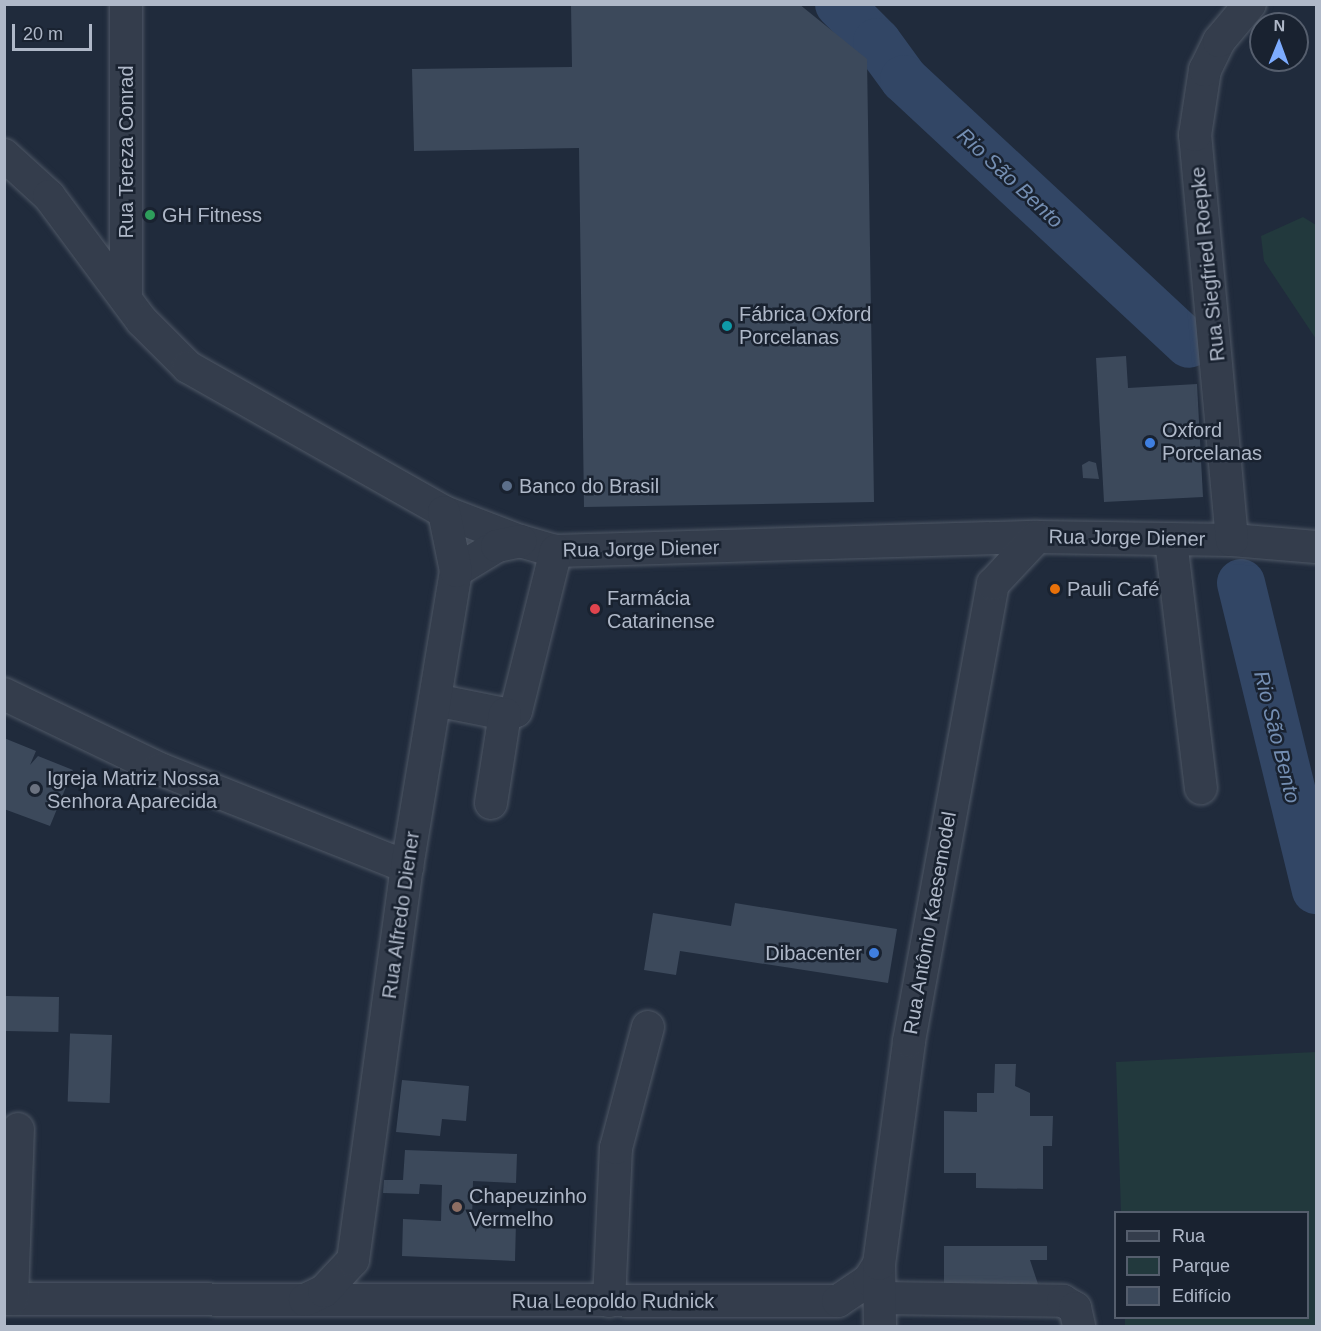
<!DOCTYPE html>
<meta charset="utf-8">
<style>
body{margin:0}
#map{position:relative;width:1321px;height:1331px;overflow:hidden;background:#202b3c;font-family:Arial,sans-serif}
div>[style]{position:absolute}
.green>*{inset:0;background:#22393d}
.river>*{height:48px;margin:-24px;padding:0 24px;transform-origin:24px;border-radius:24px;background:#324665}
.building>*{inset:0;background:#3c495b;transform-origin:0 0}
.roads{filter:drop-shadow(0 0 2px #4f5866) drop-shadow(0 0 2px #4f5866)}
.minor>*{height:32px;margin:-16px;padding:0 16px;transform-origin:16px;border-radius:16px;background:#343d4c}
.dots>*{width:16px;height:16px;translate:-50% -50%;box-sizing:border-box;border:3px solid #192230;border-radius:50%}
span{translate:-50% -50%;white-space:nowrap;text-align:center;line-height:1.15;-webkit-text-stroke:5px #192230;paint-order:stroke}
.street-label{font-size:20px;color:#afb8c8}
.poi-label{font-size:20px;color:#afb8c8}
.left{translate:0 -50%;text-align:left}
.right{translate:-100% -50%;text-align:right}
.water-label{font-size:21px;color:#748eb2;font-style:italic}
.frame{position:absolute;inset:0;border:6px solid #afb8c8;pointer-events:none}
.legend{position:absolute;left:1114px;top:1211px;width:195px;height:108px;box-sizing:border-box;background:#192230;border:2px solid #555e6d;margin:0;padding:8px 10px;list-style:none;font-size:18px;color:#afb8c8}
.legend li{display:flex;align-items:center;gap:12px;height:30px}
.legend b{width:30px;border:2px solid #555e6d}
.north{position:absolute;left:1249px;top:12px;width:60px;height:60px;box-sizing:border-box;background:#192230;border:2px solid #555e6d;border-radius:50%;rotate:1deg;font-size:16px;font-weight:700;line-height:24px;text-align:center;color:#afb8c8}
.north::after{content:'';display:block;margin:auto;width:21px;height:27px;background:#7dacff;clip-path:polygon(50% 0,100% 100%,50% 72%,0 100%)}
.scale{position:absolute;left:12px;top:24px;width:80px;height:27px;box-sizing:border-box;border:3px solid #afb8c8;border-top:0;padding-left:8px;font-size:18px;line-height:21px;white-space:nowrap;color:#afb8c8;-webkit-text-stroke:4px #192230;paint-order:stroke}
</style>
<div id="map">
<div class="green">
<div style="clip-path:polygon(1303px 217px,1316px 225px,1316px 339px,1264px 261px,1261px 236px)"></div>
<div style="clip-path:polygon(1316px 1052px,1316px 1326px,1125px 1326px,1125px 1318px,1308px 1318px,1308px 1212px,1121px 1212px,1116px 1062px)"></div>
</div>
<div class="river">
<div style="left:839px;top:4px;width:54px;rotate:45deg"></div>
<div style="left:877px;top:42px;width:46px;rotate:53.9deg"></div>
<div style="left:904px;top:79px;width:389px;rotate:42.9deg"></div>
<div style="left:1241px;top:583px;width:316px;rotate:76.3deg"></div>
</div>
<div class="building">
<div style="clip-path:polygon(571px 4px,799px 4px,867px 59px,874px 502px,584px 507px,579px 148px,414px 151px,412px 69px,572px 67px)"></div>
<div style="clip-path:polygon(1126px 356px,1128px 388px,1197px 384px,1203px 497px,1104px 502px,1096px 358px)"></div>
<div style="clip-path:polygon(1089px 461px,1096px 463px,1099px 479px,1083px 478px,1082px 465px)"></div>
<div style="clip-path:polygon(4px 738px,36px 751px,30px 765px,38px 756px,73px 770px,50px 826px,4px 809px)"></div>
<div style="clip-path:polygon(735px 903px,897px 929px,888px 983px,680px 951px,676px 975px,644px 970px,653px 913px,731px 926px)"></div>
<div style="left:6px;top:996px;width:53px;height:35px;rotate:1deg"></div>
<div style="left:112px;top:1035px;width:68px;height:42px;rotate:92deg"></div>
<div style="clip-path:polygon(995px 1064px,1016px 1064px,1015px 1086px,1030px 1093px,1030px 1116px,1053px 1116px,1052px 1146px,1043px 1146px,1043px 1189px,976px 1188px,976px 1173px,944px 1173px,944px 1111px,977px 1112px,977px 1093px,994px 1093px)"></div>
<div style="clip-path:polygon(402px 1080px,469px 1086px,466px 1121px,442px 1119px,440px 1136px,396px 1132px)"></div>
<div style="clip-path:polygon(405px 1150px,517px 1154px,516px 1183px,473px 1181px,472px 1221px,516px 1222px,515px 1261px,402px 1256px,403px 1219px,441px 1221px,442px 1185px,420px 1184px,419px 1194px,383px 1193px,384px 1180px,403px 1180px)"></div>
<div style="clip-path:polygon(944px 1246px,1047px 1246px,1047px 1260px,1030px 1260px,1038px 1284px,944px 1284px)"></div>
</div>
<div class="roads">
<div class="minor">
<div style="left:4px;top:155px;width:61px;rotate:42.3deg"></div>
<div style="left:49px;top:196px;width:156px;rotate:53.4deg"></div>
<div style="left:142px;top:321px;width:65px;rotate:45deg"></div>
<div style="left:188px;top:367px;width:294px;rotate:29.5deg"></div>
<div style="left:444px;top:512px;width:81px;rotate:20.9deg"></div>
<div style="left:520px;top:541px;width:37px;rotate:16deg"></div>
<div style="left:556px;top:551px;width:481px;rotate:-1.7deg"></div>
<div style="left:1037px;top:537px;width:195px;rotate:0.9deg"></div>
<div style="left:1232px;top:540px;width:84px;rotate:4.8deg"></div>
<div style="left:126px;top:299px;width:295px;rotate:-90deg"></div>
<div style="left:1232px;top:540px;width:407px;rotate:-95.2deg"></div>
<div style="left:1195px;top:135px;width:66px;rotate:-81.3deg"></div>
<div style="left:1205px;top:70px;width:32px;rotate:-64deg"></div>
<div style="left:1219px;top:41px;width:48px;rotate:-50deg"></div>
<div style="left:1171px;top:541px;width:249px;rotate:83.1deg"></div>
<div style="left:456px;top:571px;width:48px;rotate:-31.4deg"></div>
<div style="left:497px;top:546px;width:24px;rotate:-12deg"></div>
<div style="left:4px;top:694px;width:173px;rotate:25.7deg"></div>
<div style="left:160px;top:769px;width:266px;rotate:21.6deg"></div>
<div style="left:435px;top:700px;width:71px;rotate:11.3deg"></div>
<div style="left:505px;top:714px;width:11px;rotate:-15deg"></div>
<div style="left:516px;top:711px;width:165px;rotate:-76deg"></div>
<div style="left:491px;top:803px;width:90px;rotate:-81.1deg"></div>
<div style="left:881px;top:1298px;width:182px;rotate:0.9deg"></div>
<div style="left:1063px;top:1301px;width:14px;rotate:30deg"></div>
<div style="left:1075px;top:1308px;width:18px;rotate:77deg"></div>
<div style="left:4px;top:1299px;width:834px;rotate:0.14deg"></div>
<div style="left:838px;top:1301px;width:37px;rotate:-34deg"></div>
<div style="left:869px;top:1280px;width:19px;rotate:-58deg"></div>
<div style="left:12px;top:1299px;width:170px;rotate:-88deg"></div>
<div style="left:305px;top:1300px;width:21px;rotate:-25deg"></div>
<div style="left:324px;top:1291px;width:42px;rotate:-46.9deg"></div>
<div style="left:353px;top:1260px;width:397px;rotate:-82.2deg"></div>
<div style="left:407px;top:867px;width:300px;rotate:-80.6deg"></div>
<div style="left:456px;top:571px;width:60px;rotate:-101.5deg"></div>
<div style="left:609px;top:1301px;width:153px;rotate:-87.4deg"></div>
<div style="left:616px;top:1148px;width:125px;rotate:-75.2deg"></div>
<div style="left:880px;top:1326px;width:62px;rotate:-90.9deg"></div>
<div style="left:879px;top:1264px;width:225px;rotate:-82.3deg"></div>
<div style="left:909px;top:1041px;width:465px;rotate:-79.6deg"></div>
<div style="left:993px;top:584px;width:64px;rotate:-46.9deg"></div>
</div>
</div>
<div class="dots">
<div style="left:150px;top:215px;background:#2e9e5b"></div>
<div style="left:727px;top:326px;background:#0f9aa8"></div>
<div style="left:1150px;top:443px;background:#3f7fe0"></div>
<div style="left:507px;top:486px;background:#5c6f8a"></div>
<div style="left:1055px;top:589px;background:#e8710a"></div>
<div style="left:595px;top:609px;background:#e0444e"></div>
<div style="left:35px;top:789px;background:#6b7280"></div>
<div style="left:874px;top:953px;background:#3f7fe0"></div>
<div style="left:457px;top:1207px;background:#8d6e63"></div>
</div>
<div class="street-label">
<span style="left:126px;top:152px;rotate:-90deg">Rua Tereza Conrad</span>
<span style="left:1208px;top:264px;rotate:-96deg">Rua Siegfried Roepke</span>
<span style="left:1127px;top:538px;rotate:1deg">Rua Jorge Diener</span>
<span style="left:641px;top:549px;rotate:-1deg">Rua Jorge Diener</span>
<span style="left:401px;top:915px;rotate:-82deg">Rua Alfredo Diener</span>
<span style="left:930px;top:923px;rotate:-80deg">Rua Antônio Kaesemodel</span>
<span style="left:613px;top:1301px">Rua Leopoldo Rudnick</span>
</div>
<div class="poi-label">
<span class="left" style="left:162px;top:215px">GH Fitness</span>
<span class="left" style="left:739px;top:326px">Fábrica Oxford<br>Porcelanas</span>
<span class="left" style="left:1162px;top:442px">Oxford<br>Porcelanas</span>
<span class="left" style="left:519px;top:486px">Banco do Brasil</span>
<span class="left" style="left:1067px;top:589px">Pauli Café</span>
<span class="left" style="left:607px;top:610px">Farmácia<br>Catarinense</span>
<span class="left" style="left:47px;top:790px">Igreja Matriz Nossa<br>Senhora Aparecida</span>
<span class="right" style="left:862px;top:953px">Dibacenter</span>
<span class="left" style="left:469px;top:1208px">Chapeuzinho<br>Vermelho</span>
</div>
<div class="water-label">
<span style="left:1010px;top:178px;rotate:43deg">Rio São Bento</span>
<span style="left:1277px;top:737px;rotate:76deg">Rio São Bento</span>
</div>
<div class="frame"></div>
<ul class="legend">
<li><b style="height:8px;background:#343d4c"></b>Rua</li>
<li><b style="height:16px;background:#22393d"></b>Parque</li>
<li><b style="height:16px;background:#3c495b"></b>Edifício</li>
</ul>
<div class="north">N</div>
<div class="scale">20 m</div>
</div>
